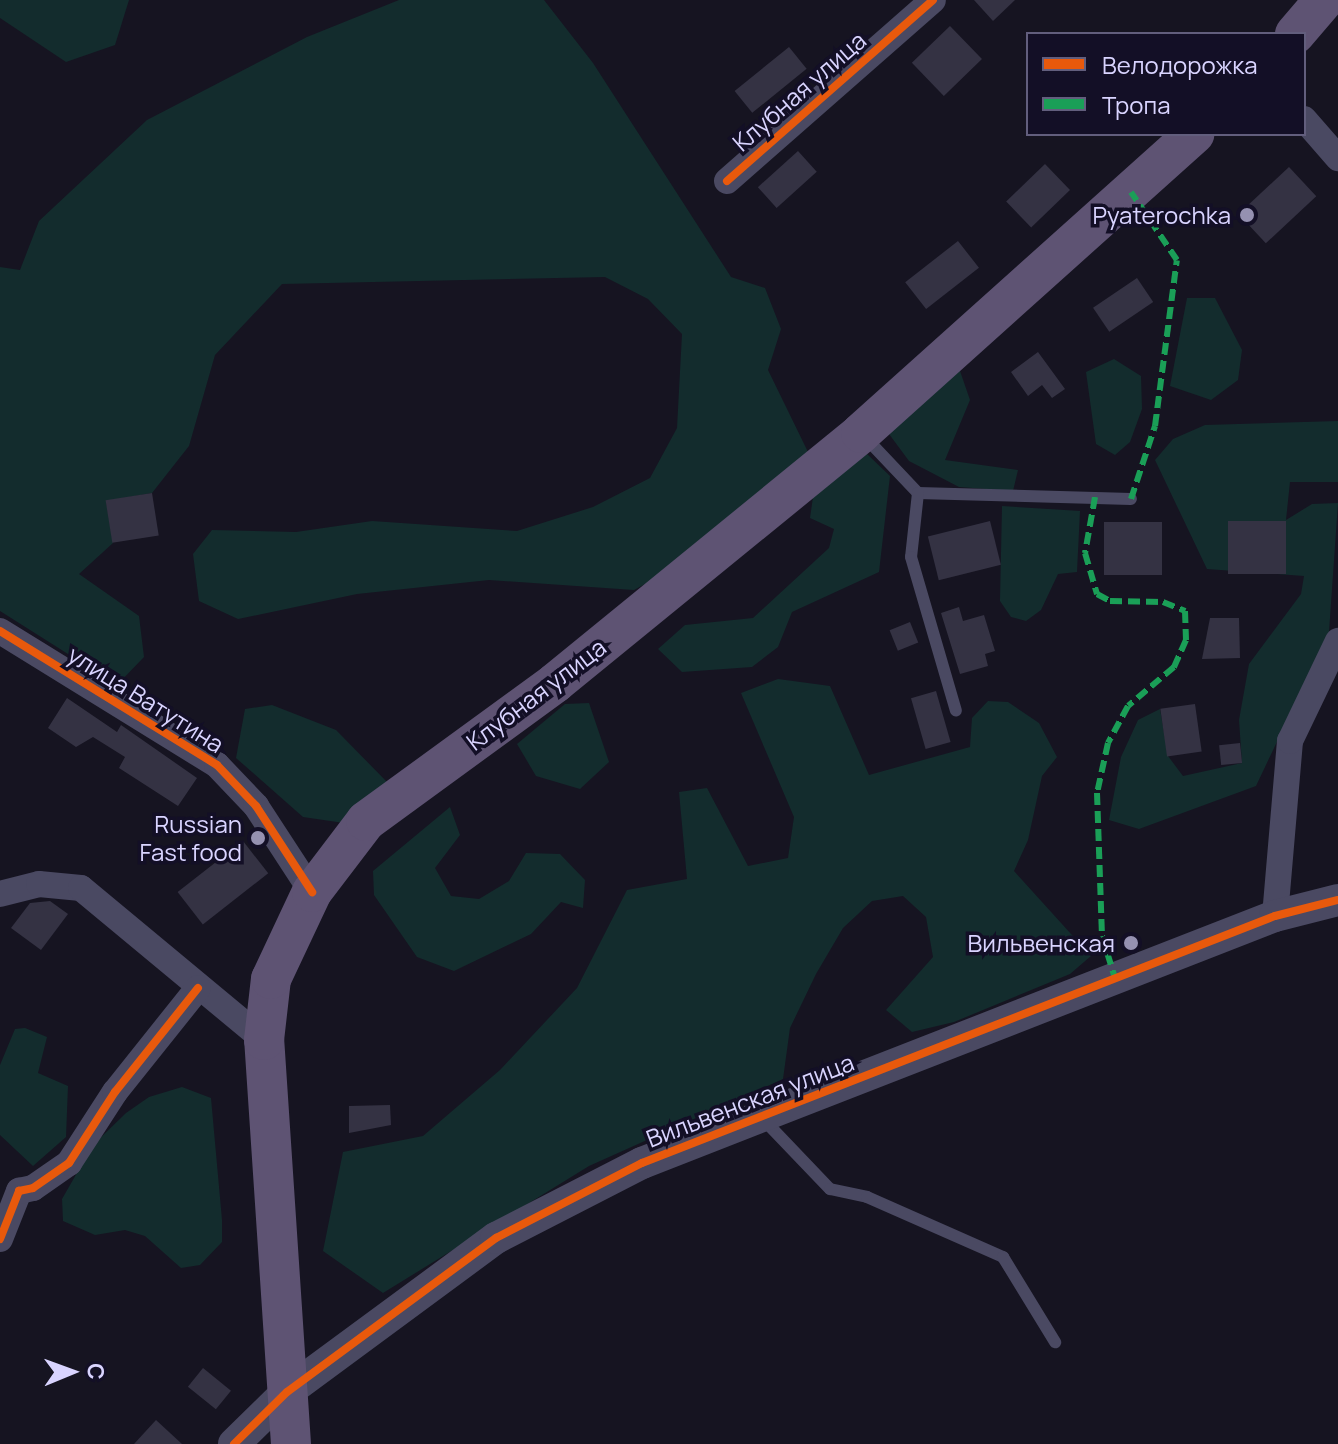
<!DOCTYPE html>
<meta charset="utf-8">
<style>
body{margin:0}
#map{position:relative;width:1338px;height:1444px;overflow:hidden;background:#161421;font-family:Manrope,sans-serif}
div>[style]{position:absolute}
.green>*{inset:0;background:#132c2d}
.building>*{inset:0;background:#343243;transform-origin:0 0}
.service>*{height:12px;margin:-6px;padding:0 6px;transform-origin:6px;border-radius:6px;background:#4a4962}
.minor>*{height:26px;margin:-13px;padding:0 13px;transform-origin:13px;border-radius:13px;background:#4a4962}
.tertiary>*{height:32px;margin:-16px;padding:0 16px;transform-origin:16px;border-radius:16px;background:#4a4962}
.primary>*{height:40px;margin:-20px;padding:0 20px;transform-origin:20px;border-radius:20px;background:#5e5373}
.quiet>*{height:6px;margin-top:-3px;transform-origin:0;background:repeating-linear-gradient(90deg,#1a9f57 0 12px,transparent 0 18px)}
.cycleway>*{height:8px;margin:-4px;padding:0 4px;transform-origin:4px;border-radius:4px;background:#e8590c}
.dots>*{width:22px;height:22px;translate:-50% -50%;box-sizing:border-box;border:4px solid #130f26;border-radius:50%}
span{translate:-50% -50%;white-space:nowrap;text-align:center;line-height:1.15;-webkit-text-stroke:7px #130f26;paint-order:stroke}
.street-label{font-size:24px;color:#d9d4ff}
.poi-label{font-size:24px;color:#d9d4ff}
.right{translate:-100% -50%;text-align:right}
.legend{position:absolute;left:1026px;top:32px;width:280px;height:104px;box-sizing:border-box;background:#130f26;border:2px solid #625e7d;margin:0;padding:10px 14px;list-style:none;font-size:24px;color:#d9d4ff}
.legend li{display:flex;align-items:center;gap:16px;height:40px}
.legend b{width:40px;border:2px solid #625e7d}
.north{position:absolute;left:32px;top:1332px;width:80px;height:80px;-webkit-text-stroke:6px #130f26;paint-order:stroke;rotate:89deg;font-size:22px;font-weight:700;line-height:32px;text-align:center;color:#d9d4ff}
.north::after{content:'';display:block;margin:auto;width:28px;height:36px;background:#d9d4ff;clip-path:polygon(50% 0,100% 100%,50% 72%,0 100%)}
</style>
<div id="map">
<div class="green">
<div style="clip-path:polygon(0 0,129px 0,115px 45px,66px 62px,0 18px)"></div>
<div style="clip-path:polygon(399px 0,544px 0,593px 63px,731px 277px,765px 288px,781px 329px,768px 370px,809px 454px,669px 571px,634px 590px,489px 580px,357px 594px,238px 619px,199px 601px,193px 554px,212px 530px,296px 532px,372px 521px,517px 531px,593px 507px,650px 478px,677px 428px,682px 334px,648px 299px,605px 277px,282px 284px,215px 355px,189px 446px,152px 493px,106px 501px,113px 543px,79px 574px,139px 616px,144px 657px,117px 685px,0 611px,0 267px,20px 270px,39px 221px,147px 120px,307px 37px)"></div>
<div style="clip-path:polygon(1187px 298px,1215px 298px,1242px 350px,1238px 380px,1211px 400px,1170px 386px)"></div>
<div style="clip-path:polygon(1114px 359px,1141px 376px,1142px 409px,1130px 442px,1115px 455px,1096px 444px,1086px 372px)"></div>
<div style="clip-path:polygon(959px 368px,970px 400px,945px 460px,1018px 470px,1013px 491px,959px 487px,909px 461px,889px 434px)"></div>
<div style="clip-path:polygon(1338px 421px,1338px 482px,1290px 482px,1286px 520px,1312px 504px,1338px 503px,1329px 632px,1256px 786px,1139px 829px,1109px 820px,1121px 757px,1138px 720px,1160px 709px,1168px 756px,1183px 776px,1242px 763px,1239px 720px,1249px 664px,1301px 594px,1304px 576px,1207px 569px,1155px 460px,1173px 439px,1205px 425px)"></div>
<div style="clip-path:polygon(865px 452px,890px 476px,879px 572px,792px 612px,778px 647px,752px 667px,682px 672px,658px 649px,685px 625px,753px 618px,829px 548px,834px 529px,810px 518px,813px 497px)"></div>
<div style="clip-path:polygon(1002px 506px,1080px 511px,1077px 572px,1058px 574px,1041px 610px,1026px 621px,1011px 617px,1000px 601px)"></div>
<div style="clip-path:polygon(778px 679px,830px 686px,869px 775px,970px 747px,972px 718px,988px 701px,1008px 702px,1039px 723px,1057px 757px,1042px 776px,1028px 840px,1014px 871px,1091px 956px,1070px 974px,954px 1022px,912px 1032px,886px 1010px,933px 957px,926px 917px,903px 896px,872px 901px,843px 928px,816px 974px,790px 1028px,783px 1079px,589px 1166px,383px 1293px,323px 1251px,343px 1152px,423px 1136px,500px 1070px,577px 988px,627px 890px,687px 879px,679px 792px,707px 788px,748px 866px,788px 858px,794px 817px,741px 693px)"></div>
<div style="clip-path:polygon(589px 703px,609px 762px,580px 789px,536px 776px,517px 744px,565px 704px)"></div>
<div style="clip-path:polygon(272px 705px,336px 730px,389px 784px,344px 823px,303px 817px,236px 758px,245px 709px)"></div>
<div style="clip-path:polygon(450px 807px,460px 835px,435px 868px,451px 896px,479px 899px,509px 881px,526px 853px,560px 854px,585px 880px,583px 908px,561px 902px,531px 934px,454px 971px,417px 957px,374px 895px,373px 871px)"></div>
<div style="clip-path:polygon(25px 1028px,47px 1037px,38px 1073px,68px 1086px,66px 1137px,33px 1166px,0 1135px,0 1065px,15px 1029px)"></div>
<div style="clip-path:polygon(182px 1087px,211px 1098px,222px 1220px,222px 1242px,200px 1265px,181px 1268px,145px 1236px,125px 1230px,95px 1235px,63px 1221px,62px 1199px,93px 1145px,126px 1113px,149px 1097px)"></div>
</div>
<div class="building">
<div style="clip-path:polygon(974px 0,1015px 0,993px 21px)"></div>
<div style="left:950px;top:26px;width:46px;height:53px;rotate:46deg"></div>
<div style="left:789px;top:47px;width:28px;height:70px;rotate:51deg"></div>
<div style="left:798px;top:151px;width:28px;height:54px;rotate:48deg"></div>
<div style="left:1045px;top:164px;width:36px;height:54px;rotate:46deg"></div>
<div style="left:1289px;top:167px;width:40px;height:69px;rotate:47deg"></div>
<div style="left:958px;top:241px;width:34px;height:67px;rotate:52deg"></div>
<div style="left:1137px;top:278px;width:29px;height:53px;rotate:56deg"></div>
<div style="clip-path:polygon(1038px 352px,1065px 389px,1052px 398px,1042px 385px,1028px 396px,1011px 372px)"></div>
<div style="left:152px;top:493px;width:43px;height:47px;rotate:81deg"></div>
<div style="left:990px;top:521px;width:45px;height:64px;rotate:76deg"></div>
<div style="left:1228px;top:521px;width:58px;height:53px"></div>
<div style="left:1104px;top:522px;width:58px;height:53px"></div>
<div style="clip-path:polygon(959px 607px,963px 621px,984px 615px,995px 651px,985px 654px,988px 666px,960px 674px,941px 613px)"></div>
<div style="clip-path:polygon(1210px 618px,1239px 618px,1240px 658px,1202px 659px)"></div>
<div style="left:910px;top:622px;width:22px;height:22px;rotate:68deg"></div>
<div style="left:936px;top:691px;width:53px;height:26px;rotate:74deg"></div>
<div style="clip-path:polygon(67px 698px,117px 732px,121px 725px,197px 778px,178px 806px,119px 768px,125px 757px,93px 737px,76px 747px,48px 728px)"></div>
<div style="left:1195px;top:704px;width:48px;height:35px;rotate:82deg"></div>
<div style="left:1240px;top:743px;width:20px;height:21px;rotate:84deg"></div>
<div style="left:243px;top:841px;width:41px;height:83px;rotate:52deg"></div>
<div style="clip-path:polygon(50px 901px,68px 914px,41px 950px,11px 928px,30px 903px)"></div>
<div style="clip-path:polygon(390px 1105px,391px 1125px,349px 1133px,349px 1106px)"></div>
<div style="left:203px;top:1368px;width:36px;height:24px;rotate:39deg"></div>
<div style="clip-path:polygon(156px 1420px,182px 1444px,134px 1444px)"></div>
</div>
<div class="service">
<div style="left:863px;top:435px;width:80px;rotate:46.5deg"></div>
<div style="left:918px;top:493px;width:213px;rotate:1.6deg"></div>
<div style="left:918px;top:493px;width:64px;rotate:96.2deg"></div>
<div style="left:911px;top:557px;width:160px;rotate:73.7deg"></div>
<div style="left:763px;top:1119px;width:97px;rotate:46.3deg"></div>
<div style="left:830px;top:1189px;width:38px;rotate:12deg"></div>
<div style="left:867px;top:1197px;width:149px;rotate:23.8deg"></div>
<div style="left:1003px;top:1257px;width:100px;rotate:58.5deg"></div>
</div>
<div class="minor">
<div style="left:1304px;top:119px;width:52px;rotate:48.9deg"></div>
<div style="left:727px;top:181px;width:274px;rotate:-41.3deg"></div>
<div style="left:0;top:631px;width:255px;rotate:31.7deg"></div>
<div style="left:217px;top:765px;width:57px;rotate:46.4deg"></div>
<div style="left:256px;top:806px;width:103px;rotate:56.9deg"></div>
<div style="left:0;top:894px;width:40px;rotate:-14.4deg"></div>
<div style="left:39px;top:884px;width:42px;rotate:5.4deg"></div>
<div style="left:81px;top:888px;width:238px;rotate:39.7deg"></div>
<div style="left:1275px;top:916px;width:176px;rotate:-85.1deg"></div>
<div style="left:1290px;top:741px;width:111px;rotate:-64.4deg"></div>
<div style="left:0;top:1239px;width:52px;rotate:-68.4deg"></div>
<div style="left:19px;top:1191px;width:14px;rotate:-12deg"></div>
<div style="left:33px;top:1188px;width:44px;rotate:-34.8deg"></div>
<div style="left:69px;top:1163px;width:85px;rotate:-57.1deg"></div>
<div style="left:115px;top:1092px;width:133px;rotate:-51.4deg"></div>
</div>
<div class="tertiary">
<div style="left:234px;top:1444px;width:74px;rotate:-44.5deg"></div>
<div style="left:287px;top:1392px;width:260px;rotate:-36.4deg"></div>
<div style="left:496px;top:1238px;width:164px;rotate:-27.2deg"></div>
<div style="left:642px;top:1163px;width:679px;rotate:-21.32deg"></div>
<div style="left:1275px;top:916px;width:65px;rotate:-14.3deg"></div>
</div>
<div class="primary">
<div style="left:1295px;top:34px;width:45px;rotate:-49.5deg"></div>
<div style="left:291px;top:1444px;width:405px;rotate:-93.8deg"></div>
<div style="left:264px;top:1040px;width:61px;rotate:-83.5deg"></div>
<div style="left:271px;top:979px;width:96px;rotate:-64.8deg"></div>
<div style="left:312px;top:892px;width:89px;rotate:-52.7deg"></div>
<div style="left:366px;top:821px;width:234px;rotate:-36.1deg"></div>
<div style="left:555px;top:683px;width:395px;rotate:-39.2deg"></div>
<div style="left:861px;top:433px;width:448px;rotate:-41.9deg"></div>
</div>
<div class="quiet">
<div style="left:1095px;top:497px;width:57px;rotate:100.1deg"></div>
<div style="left:1085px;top:553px;width:43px;rotate:73.7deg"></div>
<div style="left:1097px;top:594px;width:15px;rotate:28deg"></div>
<div style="left:1110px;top:601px;width:53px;rotate:1.1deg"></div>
<div style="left:1163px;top:602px;width:24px;rotate:22deg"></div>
<div style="left:1185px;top:611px;width:29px;rotate:88deg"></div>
<div style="left:1186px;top:640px;width:30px;rotate:114deg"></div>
<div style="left:1174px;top:667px;width:60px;rotate:139.7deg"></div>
<div style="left:1128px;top:706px;width:42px;rotate:118.4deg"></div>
<div style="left:1108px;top:743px;width:51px;rotate:102.4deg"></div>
<div style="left:1097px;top:793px;width:143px;rotate:88deg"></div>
<div style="left:1102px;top:936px;width:44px;rotate:72.8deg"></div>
<div style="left:1131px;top:499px;width:77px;rotate:-71.8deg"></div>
<div style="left:1155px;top:426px;width:167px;rotate:-82.5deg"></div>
<div style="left:1177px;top:260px;width:82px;rotate:-124.1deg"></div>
</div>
<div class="cycleway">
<div style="left:727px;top:181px;width:274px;rotate:-41.3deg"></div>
<div style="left:0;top:631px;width:255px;rotate:31.7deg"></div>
<div style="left:217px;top:765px;width:57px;rotate:46.4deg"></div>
<div style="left:256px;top:806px;width:103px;rotate:56.9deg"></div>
<div style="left:0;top:1239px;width:52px;rotate:-68.4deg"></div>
<div style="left:19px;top:1191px;width:14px;rotate:-12deg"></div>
<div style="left:33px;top:1188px;width:44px;rotate:-34.8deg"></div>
<div style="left:69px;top:1163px;width:85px;rotate:-57.1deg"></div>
<div style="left:115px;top:1092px;width:133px;rotate:-51.4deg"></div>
<div style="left:234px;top:1444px;width:74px;rotate:-44.5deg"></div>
<div style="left:287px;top:1392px;width:260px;rotate:-36.4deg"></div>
<div style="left:496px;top:1238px;width:164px;rotate:-27.2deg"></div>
<div style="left:642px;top:1163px;width:679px;rotate:-21.32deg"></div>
<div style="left:1275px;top:916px;width:65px;rotate:-14.3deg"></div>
</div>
<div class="dots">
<div style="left:1247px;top:215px;background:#9591b1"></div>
<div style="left:258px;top:838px;background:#9591b1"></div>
<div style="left:1131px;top:943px;background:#9591b1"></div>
</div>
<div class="street-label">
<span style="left:799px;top:91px;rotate:-41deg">Клубная улица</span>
<span style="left:536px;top:694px;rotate:-37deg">Клубная улица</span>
<span style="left:146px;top:699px;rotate:32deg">улица Ватутина</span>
<span style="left:750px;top:1100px;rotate:-21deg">Вильвенская улица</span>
</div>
<div class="poi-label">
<span class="right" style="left:1231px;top:215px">Pyaterochka</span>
<span class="right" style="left:242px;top:838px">Russian<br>Fast food</span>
<span class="right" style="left:1115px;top:943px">Вильвенская</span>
</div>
<ul class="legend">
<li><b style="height:10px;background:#e8590c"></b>Велодорожка</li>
<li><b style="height:10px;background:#1a9f57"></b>Тропа</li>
</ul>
<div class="north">С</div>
</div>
